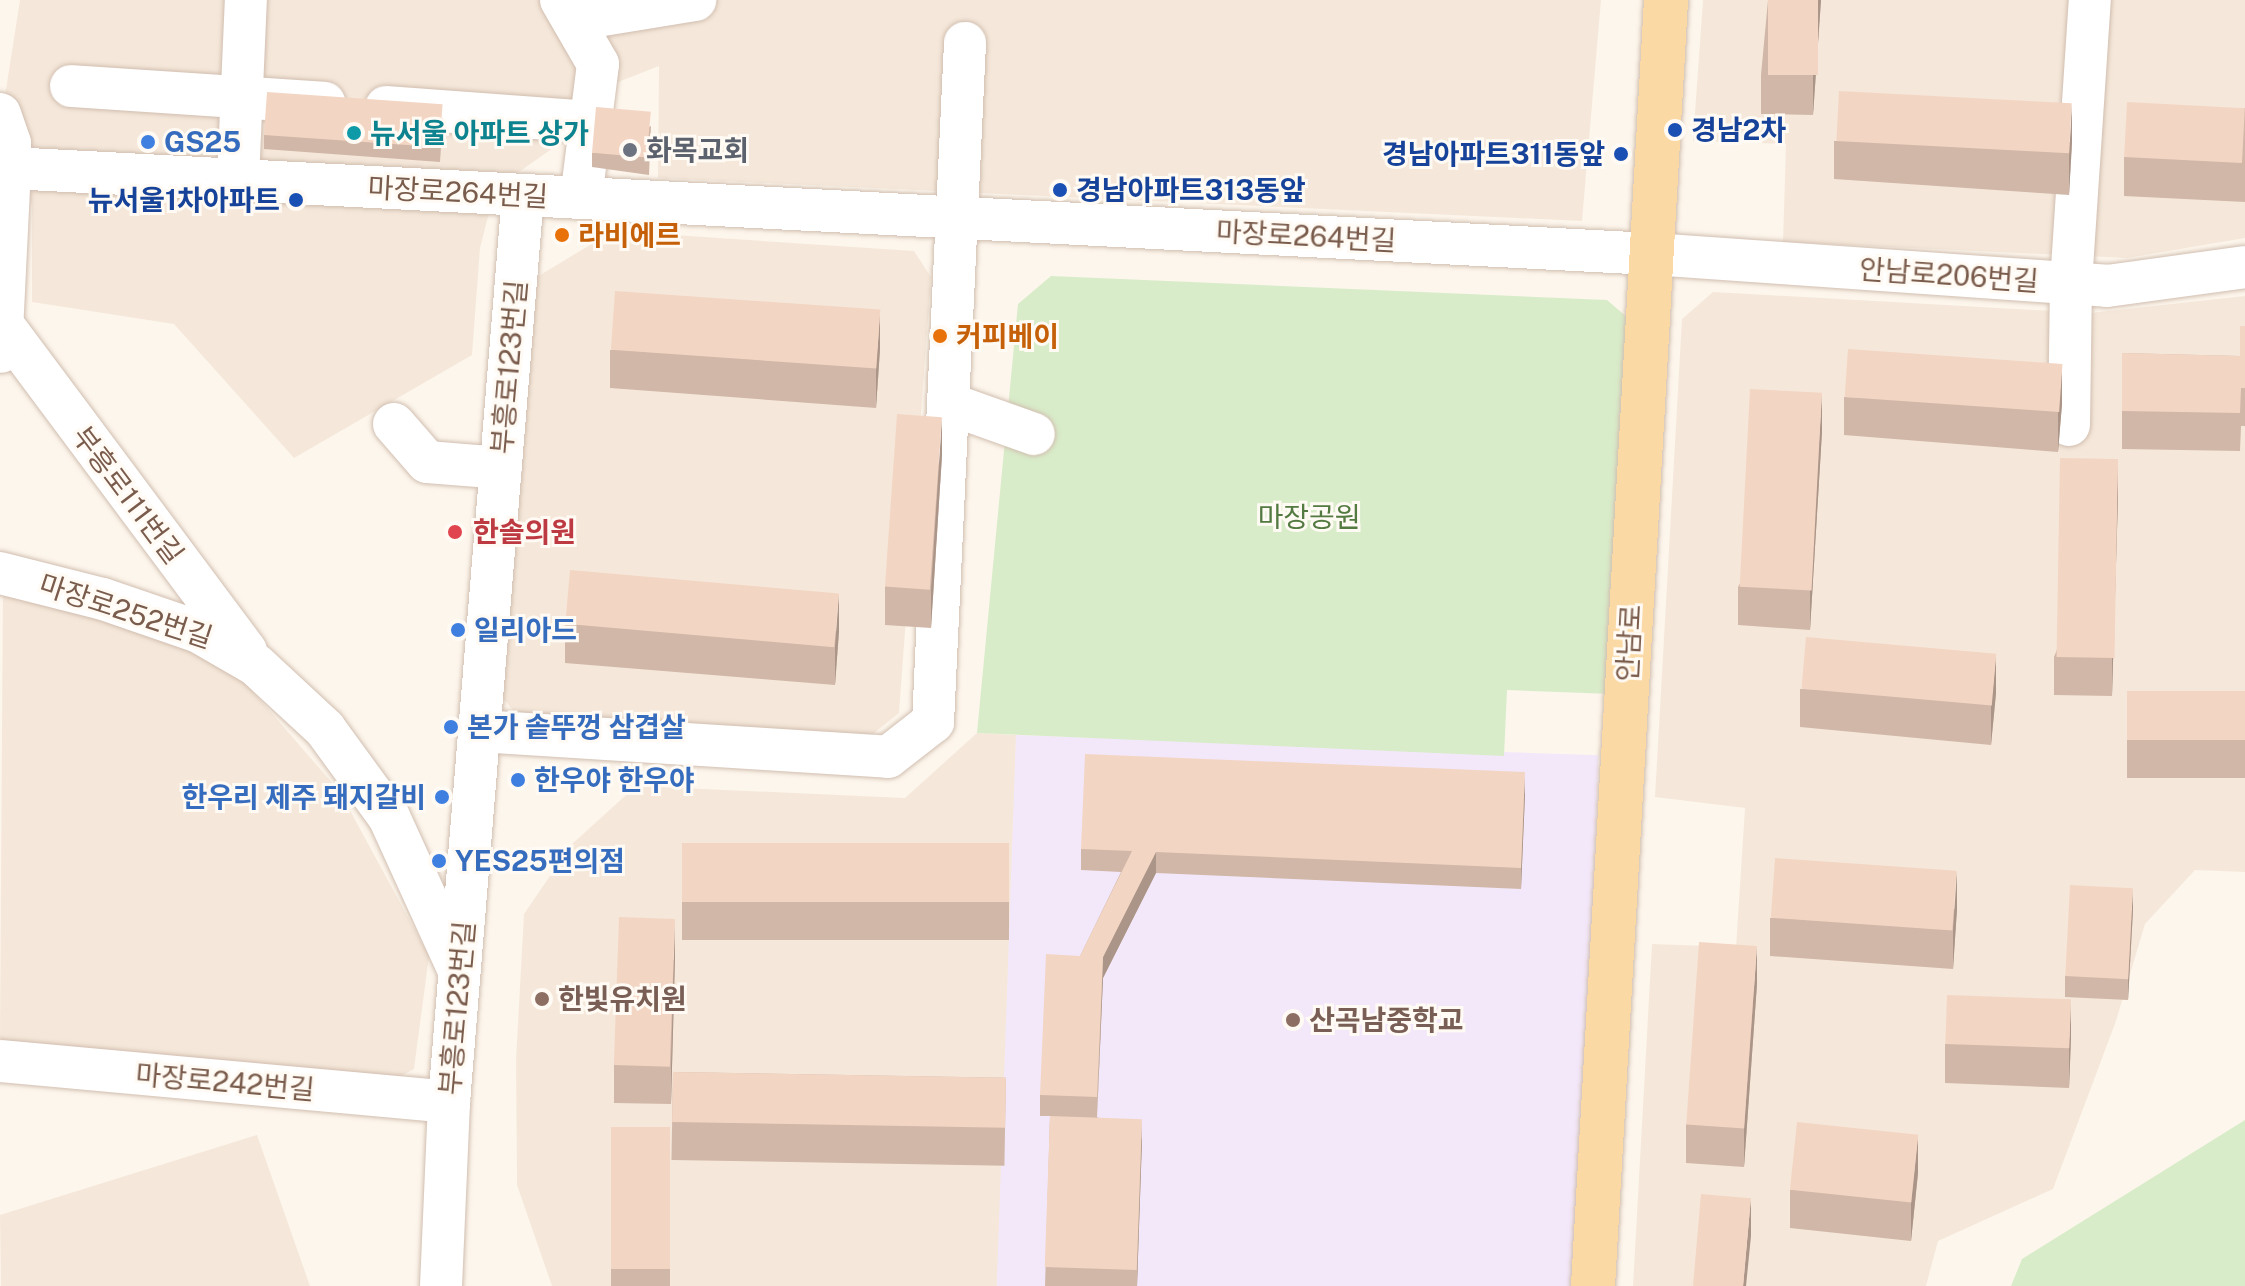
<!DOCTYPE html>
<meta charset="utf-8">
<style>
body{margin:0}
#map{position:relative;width:2245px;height:1286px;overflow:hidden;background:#fdf6ec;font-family:"Public Sans","Noto Sans KR",sans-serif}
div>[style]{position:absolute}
.residential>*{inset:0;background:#f5e8da}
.education>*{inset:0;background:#f3e8fa;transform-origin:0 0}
.green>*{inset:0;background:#d8ecc9}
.roads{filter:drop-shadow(0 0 2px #d1beb0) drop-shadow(0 0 2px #d1beb0)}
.minor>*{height:42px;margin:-21px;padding:0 21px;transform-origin:21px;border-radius:21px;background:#fff}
.major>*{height:44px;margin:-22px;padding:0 22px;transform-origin:22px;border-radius:22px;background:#fbd9a5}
.wall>*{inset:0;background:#d1b7a8;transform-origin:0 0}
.shaded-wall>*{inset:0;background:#aa9588}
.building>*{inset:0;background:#f3d5c3;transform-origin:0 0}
.dots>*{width:22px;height:22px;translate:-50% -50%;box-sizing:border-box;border:4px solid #fffaf3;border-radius:50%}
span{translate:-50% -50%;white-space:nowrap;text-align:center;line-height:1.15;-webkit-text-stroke:6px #fffaf3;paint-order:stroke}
.transit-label{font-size:28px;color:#164399;font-weight:700}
.left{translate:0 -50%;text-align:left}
.right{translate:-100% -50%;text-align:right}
.culture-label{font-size:28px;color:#0d838f;font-weight:700}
.shop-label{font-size:28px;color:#366cbe;font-weight:700}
.worship-label{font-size:28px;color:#5b616d;font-weight:700}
.street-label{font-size:28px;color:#7a5c4d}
.food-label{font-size:28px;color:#c56008;font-weight:700}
.park-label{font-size:28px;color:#537a41}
.health-label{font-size:28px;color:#be3a42;font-weight:700}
.education-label{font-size:28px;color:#785e54;font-weight:700}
</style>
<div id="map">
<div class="residential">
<div style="clip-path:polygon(20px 0,1601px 0,1582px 221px,658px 178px,659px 66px,590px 93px,587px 124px,495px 189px,480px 248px,472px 355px,294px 458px,174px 324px,32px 302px,32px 207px,5px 96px)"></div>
<div style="clip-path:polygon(1703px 0,2245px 0,2245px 238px,2127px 258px,1783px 242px,1786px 144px,1693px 141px)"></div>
<div style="clip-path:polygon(613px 231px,914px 251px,931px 277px,899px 713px,859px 745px,522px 721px,497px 691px,532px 280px)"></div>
<div style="clip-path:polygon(1713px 292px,2090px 313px,2245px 296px,2245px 872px,2195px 870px,2145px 924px,2116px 1021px,2053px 1189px,1938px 1241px,1926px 1286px,1633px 1286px,1652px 944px,1736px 947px,1745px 808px,1655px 797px,1682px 319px)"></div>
<div style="clip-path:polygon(3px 584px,162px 630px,243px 680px,340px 792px,429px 956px,414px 1069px,386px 1084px,18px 1051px,0 1038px)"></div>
<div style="clip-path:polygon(977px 733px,1016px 735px,1009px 1286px,552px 1286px,517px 1185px,516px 1060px,524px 914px,571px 845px,636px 786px,905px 798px)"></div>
<div style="clip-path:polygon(257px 1135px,310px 1286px,1px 1286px,0 1215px)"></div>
</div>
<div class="education">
<div style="left:1016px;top:735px;width:583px;height:551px;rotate:2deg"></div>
</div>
<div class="green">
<div style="clip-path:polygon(1051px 276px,1607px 300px,1628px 318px,1612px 694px,1507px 690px,1504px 756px,977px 733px,1018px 304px)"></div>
<div style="clip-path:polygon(2245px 1120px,2245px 1286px,2011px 1286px,2022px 1259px)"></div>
</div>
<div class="roads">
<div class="minor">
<div style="left:561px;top:0;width:74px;rotate:60deg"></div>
<div style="left:598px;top:64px;width:135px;rotate:97.2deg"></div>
<div style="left:573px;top:20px;width:124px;rotate:-9.3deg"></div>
<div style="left:71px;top:86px;width:254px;rotate:3.8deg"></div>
<div style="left:386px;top:107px;width:204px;rotate:4.2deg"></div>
<div style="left:0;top:114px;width:31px;rotate:71deg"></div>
<div style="left:10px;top:143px;width:25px;rotate:90deg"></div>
<div style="left:10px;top:168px;width:184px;rotate:92.8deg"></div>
<div style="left:10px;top:168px;width:1644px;rotate:3deg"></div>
<div style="left:1652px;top:254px;width:456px;rotate:4deg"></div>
<div style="left:2107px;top:286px;width:139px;rotate:-7.8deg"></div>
<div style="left:238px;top:180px;width:180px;rotate:-87.5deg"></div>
<div style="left:3px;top:325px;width:407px;rotate:53.3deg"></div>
<div style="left:950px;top:404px;width:89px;rotate:19.7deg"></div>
<div style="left:394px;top:424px;width:50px;rotate:49deg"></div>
<div style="left:427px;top:462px;width:74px;rotate:4.6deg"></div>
<div style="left:2069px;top:425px;width:142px;rotate:-89.2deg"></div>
<div style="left:2071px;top:283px;width:284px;rotate:-86.2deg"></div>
<div style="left:0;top:573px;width:106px;rotate:14.2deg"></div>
<div style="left:103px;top:599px;width:102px;rotate:19deg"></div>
<div style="left:199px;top:632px;width:66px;rotate:30.1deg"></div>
<div style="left:256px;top:665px;width:94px;rotate:42.8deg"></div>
<div style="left:325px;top:729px;width:109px;rotate:54deg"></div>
<div style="left:389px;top:817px;width:162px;rotate:65.5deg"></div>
<div style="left:479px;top:731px;width:410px;rotate:3.6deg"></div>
<div style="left:888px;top:757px;width:57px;rotate:-37.9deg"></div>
<div style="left:933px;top:722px;width:680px;rotate:-87.3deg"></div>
<div style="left:0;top:1061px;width:451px;rotate:5.2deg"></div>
<div style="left:441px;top:1286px;width:184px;rotate:-87.5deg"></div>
<div style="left:449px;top:1102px;width:910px;rotate:-85.34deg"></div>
</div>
<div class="major">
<div style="left:1593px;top:1286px;width:1288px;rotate:-86.75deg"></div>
</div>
</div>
<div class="wall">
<div style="clip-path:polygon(1768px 0,1821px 0,1813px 115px,1761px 114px,1761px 75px)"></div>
<div style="clip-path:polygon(2245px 108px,2245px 202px,2124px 196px,2124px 157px)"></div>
<div style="clip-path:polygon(443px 118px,440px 162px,264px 149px,264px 135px)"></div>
<div style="clip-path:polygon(651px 126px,649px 175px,592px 167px,592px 153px)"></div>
<div style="clip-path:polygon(1834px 141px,2072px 142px,2069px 195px,1834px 179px)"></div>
<div style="clip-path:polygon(2245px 326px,2245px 426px,2241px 426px,2240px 451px,2122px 449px,2122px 353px,2240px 356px)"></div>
<div style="clip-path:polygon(880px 349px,876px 408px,610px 388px,610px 350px)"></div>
<div style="clip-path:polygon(1844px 397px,2062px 404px,2058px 452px,1844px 435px)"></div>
<div style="clip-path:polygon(1822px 432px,1810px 630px,1738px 625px,1738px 587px)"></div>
<div style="clip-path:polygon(942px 455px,931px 628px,885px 625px,885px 587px)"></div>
<div style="clip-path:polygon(2118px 498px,2112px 696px,2054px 695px,2054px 657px)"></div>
<div style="clip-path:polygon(565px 624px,839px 631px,835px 685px,565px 663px)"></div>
<div style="clip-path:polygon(1800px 689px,1996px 693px,1991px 745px,1800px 727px)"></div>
<div style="left:2245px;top:691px;width:87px;height:118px;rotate:90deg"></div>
<div style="clip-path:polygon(1525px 794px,1521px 889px,1156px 873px,1103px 978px,1097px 1117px,1142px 1140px,1137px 1286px,1045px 1286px,1050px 1116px,1040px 1116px,1040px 1095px,1080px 956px,1121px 872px,1081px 870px,1081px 849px)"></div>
<div style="left:682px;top:843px;width:327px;height:97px"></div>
<div style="clip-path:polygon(1957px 909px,1953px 969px,1770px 956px,1770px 918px)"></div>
<div style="clip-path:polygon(2133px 910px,2128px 1000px,2065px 997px,2065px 976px)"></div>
<div style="clip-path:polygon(675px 957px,671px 1104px,614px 1103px,614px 1065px)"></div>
<div style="clip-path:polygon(1757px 984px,1744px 1167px,1686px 1163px,1686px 1125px)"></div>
<div style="clip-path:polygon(2071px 1038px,2069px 1088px,1945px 1083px,1945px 1044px)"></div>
<div style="left:673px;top:1072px;width:333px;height:88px;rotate:1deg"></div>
<div style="left:611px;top:1127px;width:59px;height:159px"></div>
<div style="clip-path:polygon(1918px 1173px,1911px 1241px,1790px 1228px,1790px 1190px)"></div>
</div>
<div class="shaded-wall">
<div style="clip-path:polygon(1818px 0,1821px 0,1813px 115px,1813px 76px)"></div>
<div style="clip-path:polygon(2072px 104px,2072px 142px,2069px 195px,2069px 157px)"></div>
<div style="clip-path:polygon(880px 311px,880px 349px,876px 408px,876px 370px)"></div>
<div style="clip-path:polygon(2062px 365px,2062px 404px,2058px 452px,2058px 414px)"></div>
<div style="clip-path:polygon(1822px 393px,1822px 432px,1810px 630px,1810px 592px)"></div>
<div style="clip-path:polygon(942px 417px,942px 455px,931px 628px,931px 590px)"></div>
<div style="clip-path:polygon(2118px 459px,2118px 498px,2112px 696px,2112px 658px)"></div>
<div style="clip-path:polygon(839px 593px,839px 631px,835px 685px,835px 647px)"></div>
<div style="clip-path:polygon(1996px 655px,1996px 693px,1991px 745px,1991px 707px)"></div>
<div style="clip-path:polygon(1525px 772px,1525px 794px,1521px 889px,1521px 868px)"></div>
<div style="clip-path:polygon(1156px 852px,1156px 873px,1103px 978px,1097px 1118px,1103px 957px)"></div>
<div style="clip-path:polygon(1957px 871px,1957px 909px,1953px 969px,1953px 930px)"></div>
<div style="clip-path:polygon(2133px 888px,2133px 910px,2128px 1000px,2128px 979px)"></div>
<div style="clip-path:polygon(675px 919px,675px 957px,671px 1104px,671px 1066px)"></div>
<div style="clip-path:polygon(1757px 946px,1757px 984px,1744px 1167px,1744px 1129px)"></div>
<div style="clip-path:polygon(2071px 1000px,2071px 1038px,2069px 1088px,2069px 1049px)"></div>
<div style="clip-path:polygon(1142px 1119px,1142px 1140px,1137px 1286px,1137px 1270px)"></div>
<div style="clip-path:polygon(1918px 1134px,1918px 1173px,1911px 1241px,1911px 1203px)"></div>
<div style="clip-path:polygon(1751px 1198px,1751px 1236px,1746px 1286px,1743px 1286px)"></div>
</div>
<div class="building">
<div style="left:1768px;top:0;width:50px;height:75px"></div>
<div style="left:1839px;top:91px;width:233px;height:50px;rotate:3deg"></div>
<div style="left:267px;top:92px;width:176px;height:43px;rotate:4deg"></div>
<div style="left:2127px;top:102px;width:118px;height:55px;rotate:3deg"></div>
<div style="left:596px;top:107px;width:55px;height:46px;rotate:5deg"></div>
<div style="left:615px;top:291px;width:266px;height:59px;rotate:4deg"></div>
<div style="clip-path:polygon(2240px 326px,2245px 326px,2245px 388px,2241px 388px,2240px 413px,2122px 411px,2122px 353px,2240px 356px)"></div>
<div style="left:1848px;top:349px;width:215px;height:48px;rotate:4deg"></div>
<div style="left:1750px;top:389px;width:72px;height:198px;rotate:3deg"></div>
<div style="left:897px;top:414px;width:45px;height:173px;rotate:4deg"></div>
<div style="left:2060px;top:458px;width:58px;height:199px;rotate:1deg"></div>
<div style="left:570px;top:570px;width:270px;height:54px;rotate:5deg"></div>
<div style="left:1806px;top:637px;width:191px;height:52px;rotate:5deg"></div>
<div style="left:2245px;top:691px;width:49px;height:118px;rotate:90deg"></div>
<div style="clip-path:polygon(1085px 754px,1525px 772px,1521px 868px,1156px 852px,1103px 957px,1097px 1097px,1040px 1095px,1046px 954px,1080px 956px,1132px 851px,1081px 849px)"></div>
<div style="left:682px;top:843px;width:327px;height:59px"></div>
<div style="left:1775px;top:858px;width:182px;height:60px;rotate:4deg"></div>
<div style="left:2070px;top:885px;width:63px;height:91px;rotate:3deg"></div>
<div style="left:619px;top:917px;width:56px;height:148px;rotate:2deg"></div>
<div style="left:1699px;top:942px;width:58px;height:183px;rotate:4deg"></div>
<div style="left:1947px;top:995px;width:124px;height:49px;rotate:2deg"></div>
<div style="left:673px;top:1072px;width:333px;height:50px;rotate:1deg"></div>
<div style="left:1050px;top:1116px;width:92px;height:151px;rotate:2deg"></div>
<div style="left:1797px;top:1122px;width:122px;height:68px;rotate:6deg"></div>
<div style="left:611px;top:1127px;width:59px;height:142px"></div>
<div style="left:1701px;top:1194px;width:50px;height:92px;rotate:5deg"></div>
</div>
<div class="dots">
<div style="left:1675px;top:130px;background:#1a4fb4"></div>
<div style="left:354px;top:133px;background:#0f9aa8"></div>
<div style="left:148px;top:142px;background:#3f7fe0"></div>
<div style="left:630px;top:150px;background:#6b7280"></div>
<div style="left:1621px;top:154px;background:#1a4fb4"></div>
<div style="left:1060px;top:190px;background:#1a4fb4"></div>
<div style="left:296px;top:200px;background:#1a4fb4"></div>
<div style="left:562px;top:235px;background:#e8710a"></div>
<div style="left:940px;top:336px;background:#e8710a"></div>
<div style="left:455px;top:532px;background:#e0444e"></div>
<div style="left:458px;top:630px;background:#3f7fe0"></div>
<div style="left:451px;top:727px;background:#3f7fe0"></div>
<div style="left:518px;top:780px;background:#3f7fe0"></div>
<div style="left:442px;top:797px;background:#3f7fe0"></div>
<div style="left:439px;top:861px;background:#3f7fe0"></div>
<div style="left:542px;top:999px;background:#8d6e63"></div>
<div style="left:1293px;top:1020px;background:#8d6e63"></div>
</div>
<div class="transit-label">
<span class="left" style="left:1691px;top:130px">경남2차</span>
<span class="right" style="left:1605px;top:154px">경남아파트311동앞</span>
<span class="left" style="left:1076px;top:190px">경남아파트313동앞</span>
<span class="right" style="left:280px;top:200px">뉴서울1차아파트</span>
</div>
<div class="culture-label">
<span class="left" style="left:370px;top:133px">뉴서울 아파트 상가</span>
</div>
<div class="shop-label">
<span class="left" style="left:164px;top:142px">GS25</span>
<span class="left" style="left:474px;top:630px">일리아드</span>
<span class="left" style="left:467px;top:727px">본가 솥뚜껑 삼겹살</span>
<span class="left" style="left:534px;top:780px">한우야 한우야</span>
<span class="right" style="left:426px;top:797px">한우리 제주 돼지갈비</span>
<span class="left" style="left:455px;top:861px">YES25편의점</span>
</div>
<div class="worship-label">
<span class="left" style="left:646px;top:150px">화목교회</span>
</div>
<div class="street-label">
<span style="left:458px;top:192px;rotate:3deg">마장로264번길</span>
<span style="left:1306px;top:236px;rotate:3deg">마장로264번길</span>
<span style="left:1949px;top:275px;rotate:4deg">안남로206번길</span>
<span style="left:509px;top:367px;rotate:-85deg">부흥로123번길</span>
<span style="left:128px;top:495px;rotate:53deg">부흥로111번길</span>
<span style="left:126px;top:611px;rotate:18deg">마장로252번길</span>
<span style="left:1629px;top:643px;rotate:-87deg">안남로</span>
<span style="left:457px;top:1008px;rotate:-85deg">부흥로123번길</span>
<span style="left:225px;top:1082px;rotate:5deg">마장로242번길</span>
</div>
<div class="food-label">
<span class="left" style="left:578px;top:235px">라비에르</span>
<span class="left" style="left:956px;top:336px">커피베이</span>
</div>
<div class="park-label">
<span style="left:1309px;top:517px">마장공원</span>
</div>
<div class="health-label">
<span class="left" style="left:473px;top:532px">한솔의원</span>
</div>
<div class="education-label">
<span class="left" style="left:558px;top:999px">한빛유치원</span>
<span class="left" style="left:1309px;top:1020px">산곡남중학교</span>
</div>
</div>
